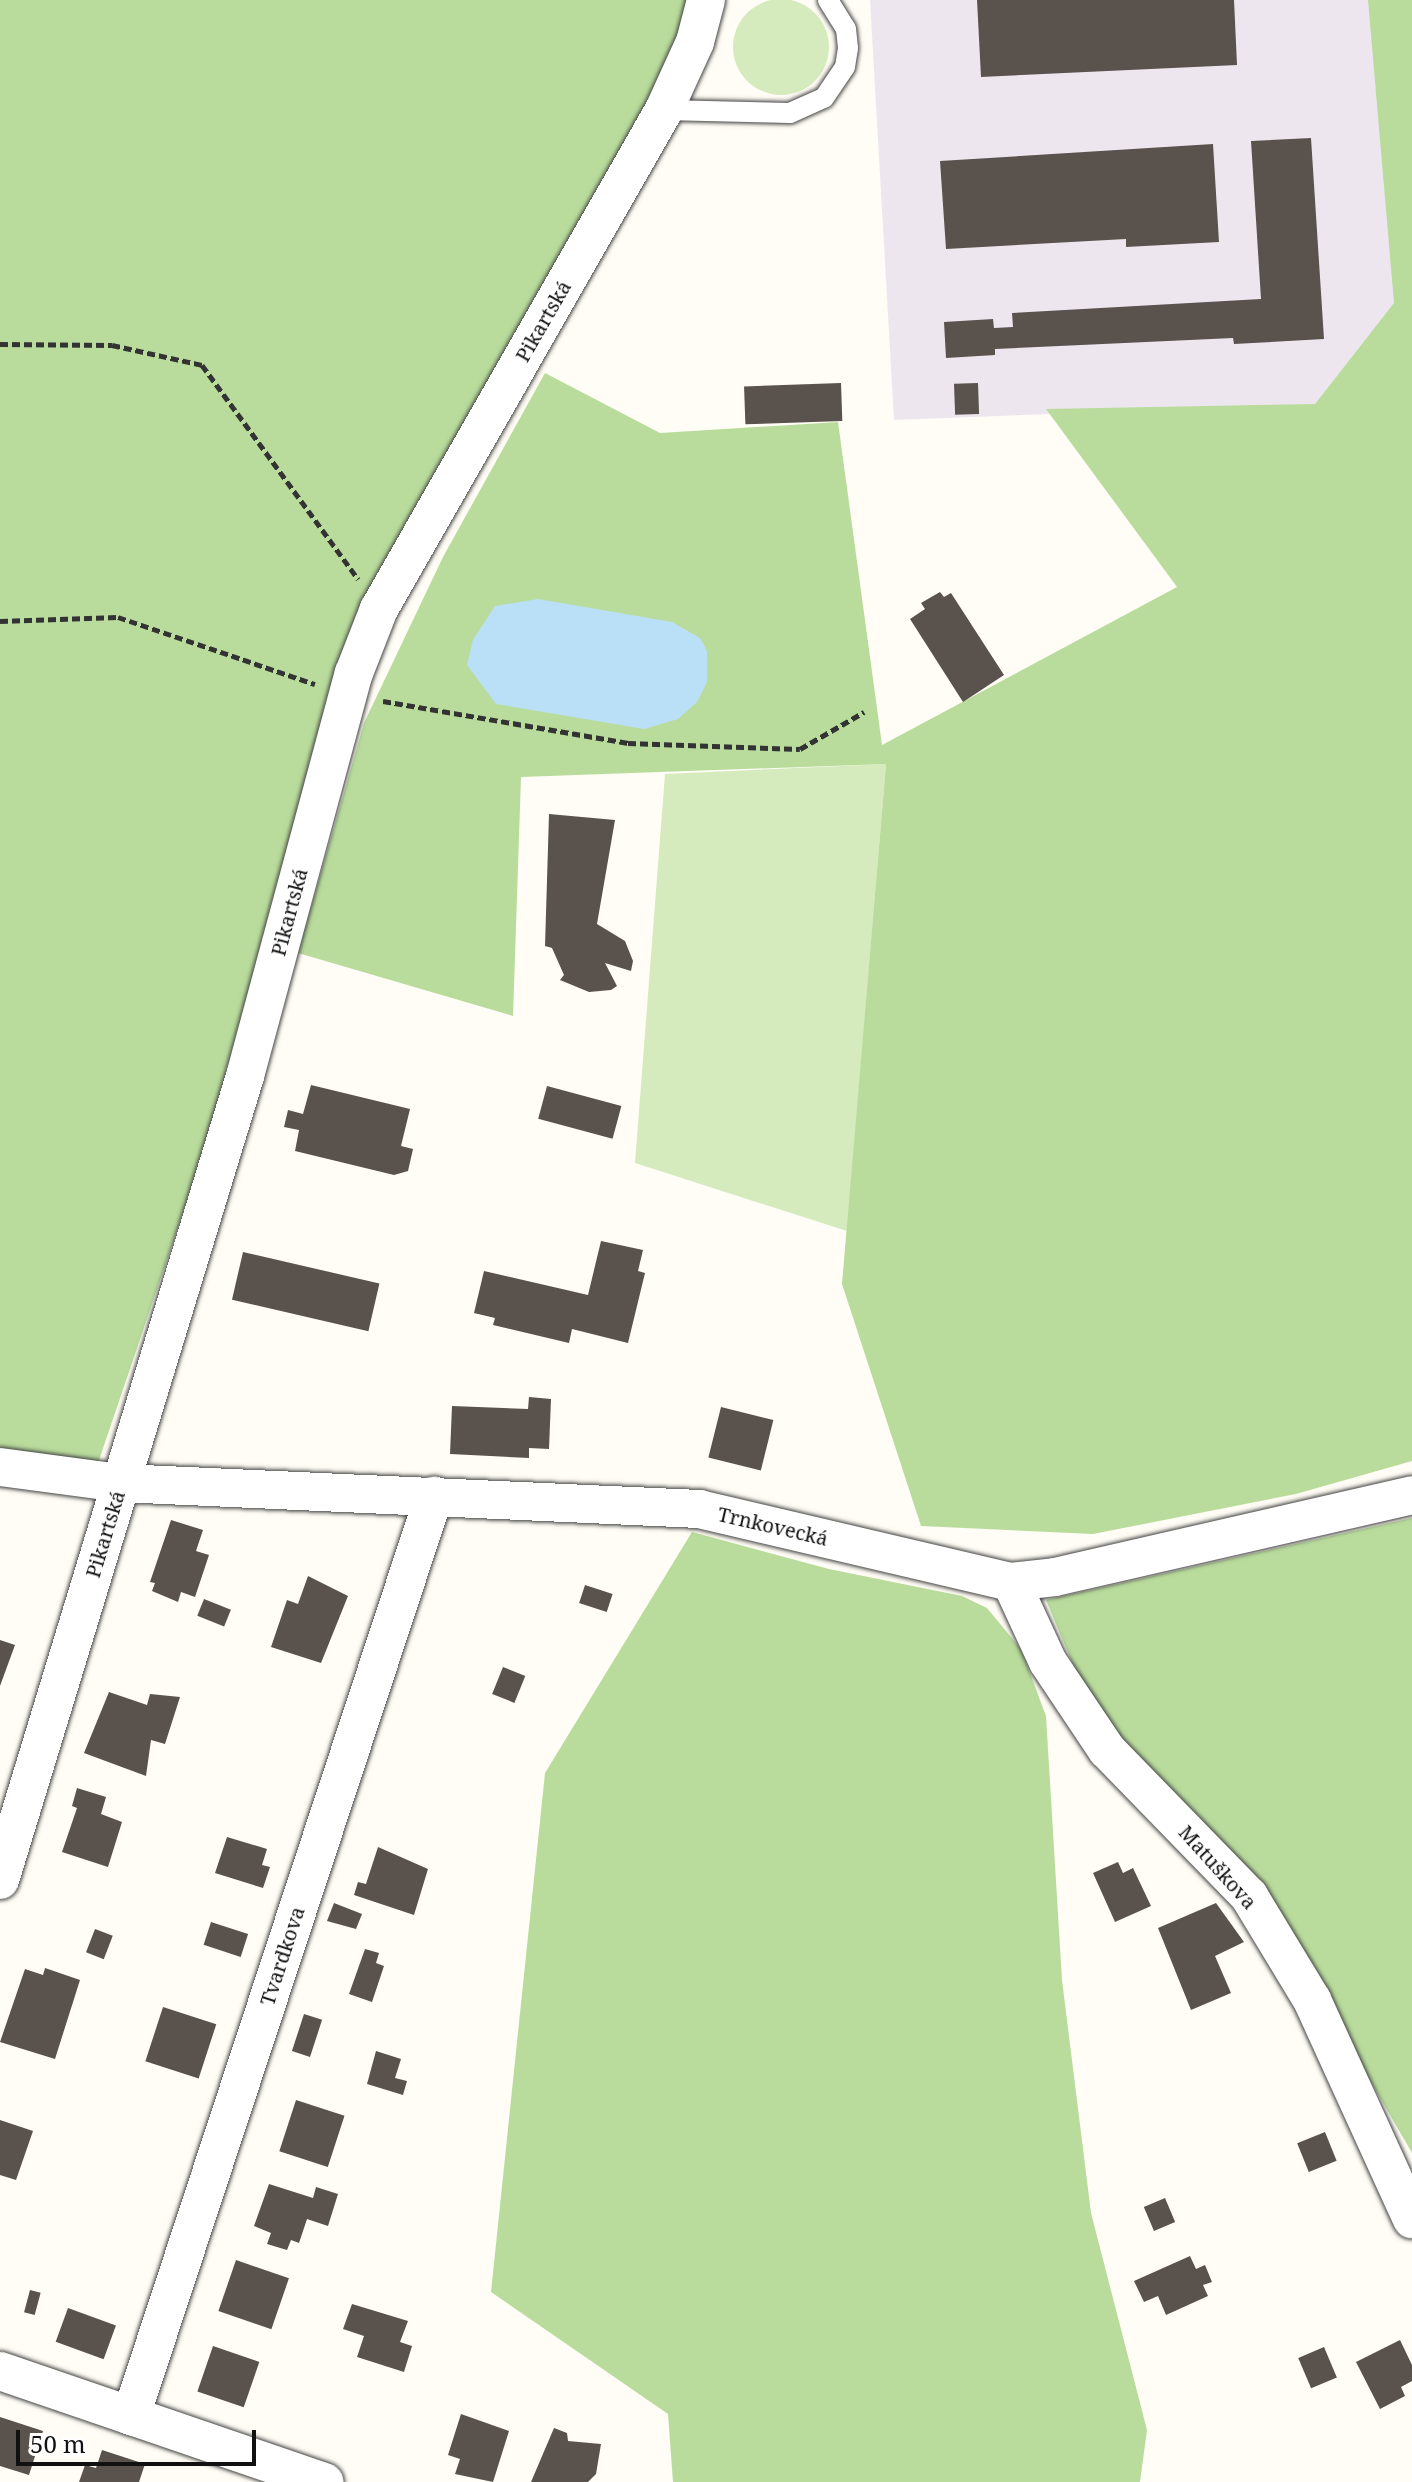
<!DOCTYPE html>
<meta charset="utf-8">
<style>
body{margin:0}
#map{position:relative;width:1412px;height:2482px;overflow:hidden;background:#fffdf5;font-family:"Noto Serif",serif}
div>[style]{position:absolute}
.industrial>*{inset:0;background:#eee6ef}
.green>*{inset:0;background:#d5ebbd}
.round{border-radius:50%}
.forest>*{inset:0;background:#b9dc9c}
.water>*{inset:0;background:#b9e0f7}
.building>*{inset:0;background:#5a524d;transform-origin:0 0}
.path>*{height:5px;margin-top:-2.5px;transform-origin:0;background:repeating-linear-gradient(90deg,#333 0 8px,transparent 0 12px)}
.roads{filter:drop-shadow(0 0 2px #444) drop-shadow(0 0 2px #444)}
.service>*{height:20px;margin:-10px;padding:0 10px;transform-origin:10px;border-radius:10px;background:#fff}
.minor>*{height:38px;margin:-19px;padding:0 19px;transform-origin:19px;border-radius:19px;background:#fff}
span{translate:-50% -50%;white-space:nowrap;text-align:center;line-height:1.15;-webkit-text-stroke:8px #fff;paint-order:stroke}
.street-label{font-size:20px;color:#111}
.scale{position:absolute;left:16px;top:2430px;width:240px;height:36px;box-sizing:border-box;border:4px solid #111;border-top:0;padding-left:10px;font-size:24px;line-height:28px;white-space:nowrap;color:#111;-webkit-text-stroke:6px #fff;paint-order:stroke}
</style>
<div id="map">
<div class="industrial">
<div style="clip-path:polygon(870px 0,1412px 0,1412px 281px,1315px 404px,894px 420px)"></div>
</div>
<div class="green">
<div class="round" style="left:733px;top:-1px;width:96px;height:96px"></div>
<div style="clip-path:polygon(886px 764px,847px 1231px,635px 1163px,665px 774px)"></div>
</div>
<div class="forest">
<div style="clip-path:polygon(0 0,691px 0,670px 67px,356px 617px,248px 1021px,96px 1469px,0 1455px)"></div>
<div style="clip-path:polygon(1368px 0,1412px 0,1412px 1461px,1296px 1494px,1093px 1534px,921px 1526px,842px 1284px,886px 764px,521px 777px,513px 1016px,298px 953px,364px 723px,443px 557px,545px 373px,660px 433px,838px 422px,882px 745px,1177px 587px,1046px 409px,1315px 404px,1394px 303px)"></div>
<div style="clip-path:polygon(1412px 1518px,1412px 2153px,1260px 1890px,1121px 1742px,1077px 1674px,1046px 1600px)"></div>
<div style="clip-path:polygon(692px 1532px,829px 1569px,962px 1596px,987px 1608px,1021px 1649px,1046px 1716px,1062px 1980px,1091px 2213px,1147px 2430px,1140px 2482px,673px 2482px,668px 2414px,491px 2292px,545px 1773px)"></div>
</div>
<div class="water">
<div style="clip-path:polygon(538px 599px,672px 622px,700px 638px,707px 651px,707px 682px,697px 702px,678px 719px,644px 729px,496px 704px,467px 665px,473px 640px,495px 606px)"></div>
</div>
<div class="building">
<div style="clip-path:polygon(977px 0,1234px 0,1237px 65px,981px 77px)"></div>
<div style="clip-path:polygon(1311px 138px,1324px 339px,1234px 344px,1233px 338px,995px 349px,995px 355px,946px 358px,944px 322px,993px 319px,994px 328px,1013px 327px,1012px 313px,1261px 299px,1251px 141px)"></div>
<div style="clip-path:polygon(1213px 144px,1219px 242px,1126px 247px,1126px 239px,946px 249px,940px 161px)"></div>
<div style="left:841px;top:383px;width:38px;height:97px;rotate:88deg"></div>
<div style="left:978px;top:383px;width:31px;height:24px;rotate:88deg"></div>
<div style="clip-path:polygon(940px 592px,944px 597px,951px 593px,1004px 675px,963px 702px,910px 619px,925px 609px,921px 603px)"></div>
<div style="clip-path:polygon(549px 814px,615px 820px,597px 924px,625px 941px,633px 961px,631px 971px,605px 963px,617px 986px,611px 990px,589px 992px,560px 980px,564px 975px,552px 948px,545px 946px)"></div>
<div style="clip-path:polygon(311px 1085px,410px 1109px,401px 1146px,413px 1149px,408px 1171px,394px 1175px,295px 1151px,299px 1130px,284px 1127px,288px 1110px,303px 1114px)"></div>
<div style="left:547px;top:1086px;width:77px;height:34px;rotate:15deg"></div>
<div style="clip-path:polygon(601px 1241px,643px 1250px,638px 1271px,645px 1273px,628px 1343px,572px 1329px,569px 1343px,493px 1325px,495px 1318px,474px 1313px,484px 1271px,588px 1295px)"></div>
<div style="left:243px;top:1252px;width:140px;height:49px;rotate:13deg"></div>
<div style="clip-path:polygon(529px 1397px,551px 1399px,549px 1449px,529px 1448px,529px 1458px,450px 1454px,452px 1406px,528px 1409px)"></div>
<div style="left:721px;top:1407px;width:54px;height:52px;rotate:14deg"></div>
<div style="clip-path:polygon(171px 1520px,203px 1530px,196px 1551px,209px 1555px,195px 1597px,181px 1592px,178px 1602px,152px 1591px,155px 1583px,150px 1582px)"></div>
<div style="clip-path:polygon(308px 1576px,348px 1596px,321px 1663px,271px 1647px,287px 1600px,298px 1604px)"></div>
<div style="left:585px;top:1585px;width:29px;height:19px;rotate:18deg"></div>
<div style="left:204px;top:1599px;width:29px;height:18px;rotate:22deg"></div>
<div style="clip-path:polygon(0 1640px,15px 1645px,0 1686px)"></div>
<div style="left:503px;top:1667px;width:24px;height:29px;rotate:22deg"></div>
<div style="clip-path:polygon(109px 1692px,147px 1705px,150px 1694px,180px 1697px,165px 1744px,151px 1740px,146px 1776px,84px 1753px)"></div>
<div style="clip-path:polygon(77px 1788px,106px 1797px,101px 1814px,122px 1822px,108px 1867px,62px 1852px,77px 1808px,72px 1806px)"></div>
<div style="clip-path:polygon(227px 1837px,267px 1849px,262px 1865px,270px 1867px,263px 1888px,215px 1873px)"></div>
<div style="clip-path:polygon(378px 1847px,428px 1869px,414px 1915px,354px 1895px,358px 1882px,366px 1884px)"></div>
<div style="clip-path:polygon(1118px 1862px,1123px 1873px,1133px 1868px,1151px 1906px,1115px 1922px,1093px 1873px)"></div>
<div style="clip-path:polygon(334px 1903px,362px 1914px,356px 1929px,327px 1921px)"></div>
<div style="clip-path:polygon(1216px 1903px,1244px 1942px,1215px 1956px,1231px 1993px,1191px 2010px,1158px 1928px)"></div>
<div style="left:211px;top:1922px;width:39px;height:24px;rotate:18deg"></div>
<div style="left:95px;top:1929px;width:19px;height:25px;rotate:21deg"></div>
<div style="clip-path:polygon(365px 1949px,379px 1953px,376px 1963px,384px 1966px,372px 2002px,349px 1994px)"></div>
<div style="clip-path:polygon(45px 1968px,80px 1980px,55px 2059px,0 2042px,25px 1969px,43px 1975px)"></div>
<div style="left:163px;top:2007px;width:56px;height:57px;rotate:18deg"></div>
<div style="left:304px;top:2014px;width:19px;height:39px;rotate:18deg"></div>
<div style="clip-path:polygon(376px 2051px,401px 2059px,395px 2078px,407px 2081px,403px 2095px,367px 2084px)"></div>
<div style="left:296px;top:2100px;width:51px;height:54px;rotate:18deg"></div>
<div style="clip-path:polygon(0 2120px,33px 2131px,16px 2180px,0 2175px)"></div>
<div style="left:1325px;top:2132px;width:31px;height:30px;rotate:68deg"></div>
<div style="clip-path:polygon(269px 2184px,313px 2198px,316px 2187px,338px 2194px,328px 2226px,307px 2219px,299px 2243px,291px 2240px,287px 2250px,267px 2244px,271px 2233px,254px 2226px)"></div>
<div style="left:1165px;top:2198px;width:26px;height:23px;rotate:67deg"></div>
<div style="clip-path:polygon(1190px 2256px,1196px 2269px,1205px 2265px,1212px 2282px,1203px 2285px,1208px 2296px,1166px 2315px,1158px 2296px,1144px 2302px,1134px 2281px)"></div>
<div style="left:236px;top:2260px;width:56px;height:54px;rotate:19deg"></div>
<div style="left:30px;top:2290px;width:11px;height:23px;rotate:15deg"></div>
<div style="clip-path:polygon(352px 2304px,408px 2321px,400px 2342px,412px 2346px,404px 2372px,357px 2357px,364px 2336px,343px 2329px)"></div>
<div style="left:68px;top:2308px;width:51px;height:36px;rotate:20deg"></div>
<div style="clip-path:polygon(1400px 2340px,1412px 2365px,1412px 2381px,1401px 2387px,1405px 2396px,1380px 2409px,1356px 2362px)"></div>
<div style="left:213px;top:2346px;width:49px;height:48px;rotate:19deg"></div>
<div style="left:1324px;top:2347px;width:33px;height:28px;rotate:67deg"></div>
<div style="clip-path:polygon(461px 2414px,509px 2431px,493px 2482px,455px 2474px,460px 2459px,448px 2455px)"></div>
<div style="clip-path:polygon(0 2417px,43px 2431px,29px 2475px,0 2466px)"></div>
<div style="clip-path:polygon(554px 2428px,567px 2433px,568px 2441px,601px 2444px,596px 2474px,588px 2482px,531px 2482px)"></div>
<div style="clip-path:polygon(102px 2450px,145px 2464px,139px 2482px,79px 2482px,85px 2465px,96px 2468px)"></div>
</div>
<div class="path">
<div style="left:0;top:344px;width:112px;rotate:0.5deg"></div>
<div style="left:112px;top:345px;width:92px;rotate:12.5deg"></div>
<div style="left:202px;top:365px;width:265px;rotate:53.9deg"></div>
<div style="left:0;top:621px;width:118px;rotate:-1.9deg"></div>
<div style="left:118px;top:617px;width:208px;rotate:18.8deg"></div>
<div style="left:383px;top:701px;width:249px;rotate:9.7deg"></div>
<div style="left:628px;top:743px;width:172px;rotate:2deg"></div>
<div style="left:800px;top:749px;width:74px;rotate:-30deg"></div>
</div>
<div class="roads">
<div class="service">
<div style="left:664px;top:110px;width:126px;rotate:1.4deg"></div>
<div style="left:790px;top:113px;width:37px;rotate:-24deg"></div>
<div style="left:824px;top:98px;width:37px;rotate:-56deg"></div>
<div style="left:845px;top:67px;width:19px;rotate:-81deg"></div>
<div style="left:848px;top:48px;width:19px;rotate:-96deg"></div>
<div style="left:846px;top:29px;width:34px;rotate:-122deg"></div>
</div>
<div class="minor">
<div style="left:0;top:1467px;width:121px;rotate:7.6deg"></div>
<div style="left:120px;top:1483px;width:580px;rotate:2.57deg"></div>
<div style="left:699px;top:1509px;width:320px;rotate:13.2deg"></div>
<div style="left:1011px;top:1582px;width:44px;rotate:-6.5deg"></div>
<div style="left:1055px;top:1577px;width:366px;rotate:-12.9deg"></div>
<div style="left:1011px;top:1582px;width:88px;rotate:65.2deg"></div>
<div style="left:1048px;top:1662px;width:106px;rotate:56.2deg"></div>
<div style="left:1107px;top:1750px;width:204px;rotate:45.8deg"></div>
<div style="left:1249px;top:1896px;width:122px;rotate:58.8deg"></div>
<div style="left:1312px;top:2000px;width:241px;rotate:65.5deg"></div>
<div style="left:0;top:1880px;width:841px;rotate:-73.05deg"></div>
<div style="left:245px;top:1076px;width:417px;rotate:-74.9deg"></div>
<div style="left:354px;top:673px;width:69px;rotate:-68.7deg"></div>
<div style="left:379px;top:609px;width:575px;rotate:-60.27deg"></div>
<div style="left:664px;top:110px;width:75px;rotate:-65.5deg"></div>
<div style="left:695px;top:42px;width:43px;rotate:-75.3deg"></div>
<div style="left:0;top:2371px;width:343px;rotate:18.9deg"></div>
<div style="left:131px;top:2416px;width:969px;rotate:-71.77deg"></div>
</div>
</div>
<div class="street-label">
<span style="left:543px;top:321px;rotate:-60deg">Pikartská</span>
<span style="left:289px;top:912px;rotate:-75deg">Pikartská</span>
<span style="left:773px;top:1526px;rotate:13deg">Trnkovecká</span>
<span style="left:105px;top:1534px;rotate:-73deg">Pikartská</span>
<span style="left:1218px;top:1867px;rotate:48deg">Matuškova</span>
<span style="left:282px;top:1956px;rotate:-72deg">Tvardkova</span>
</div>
<div class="scale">50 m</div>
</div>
